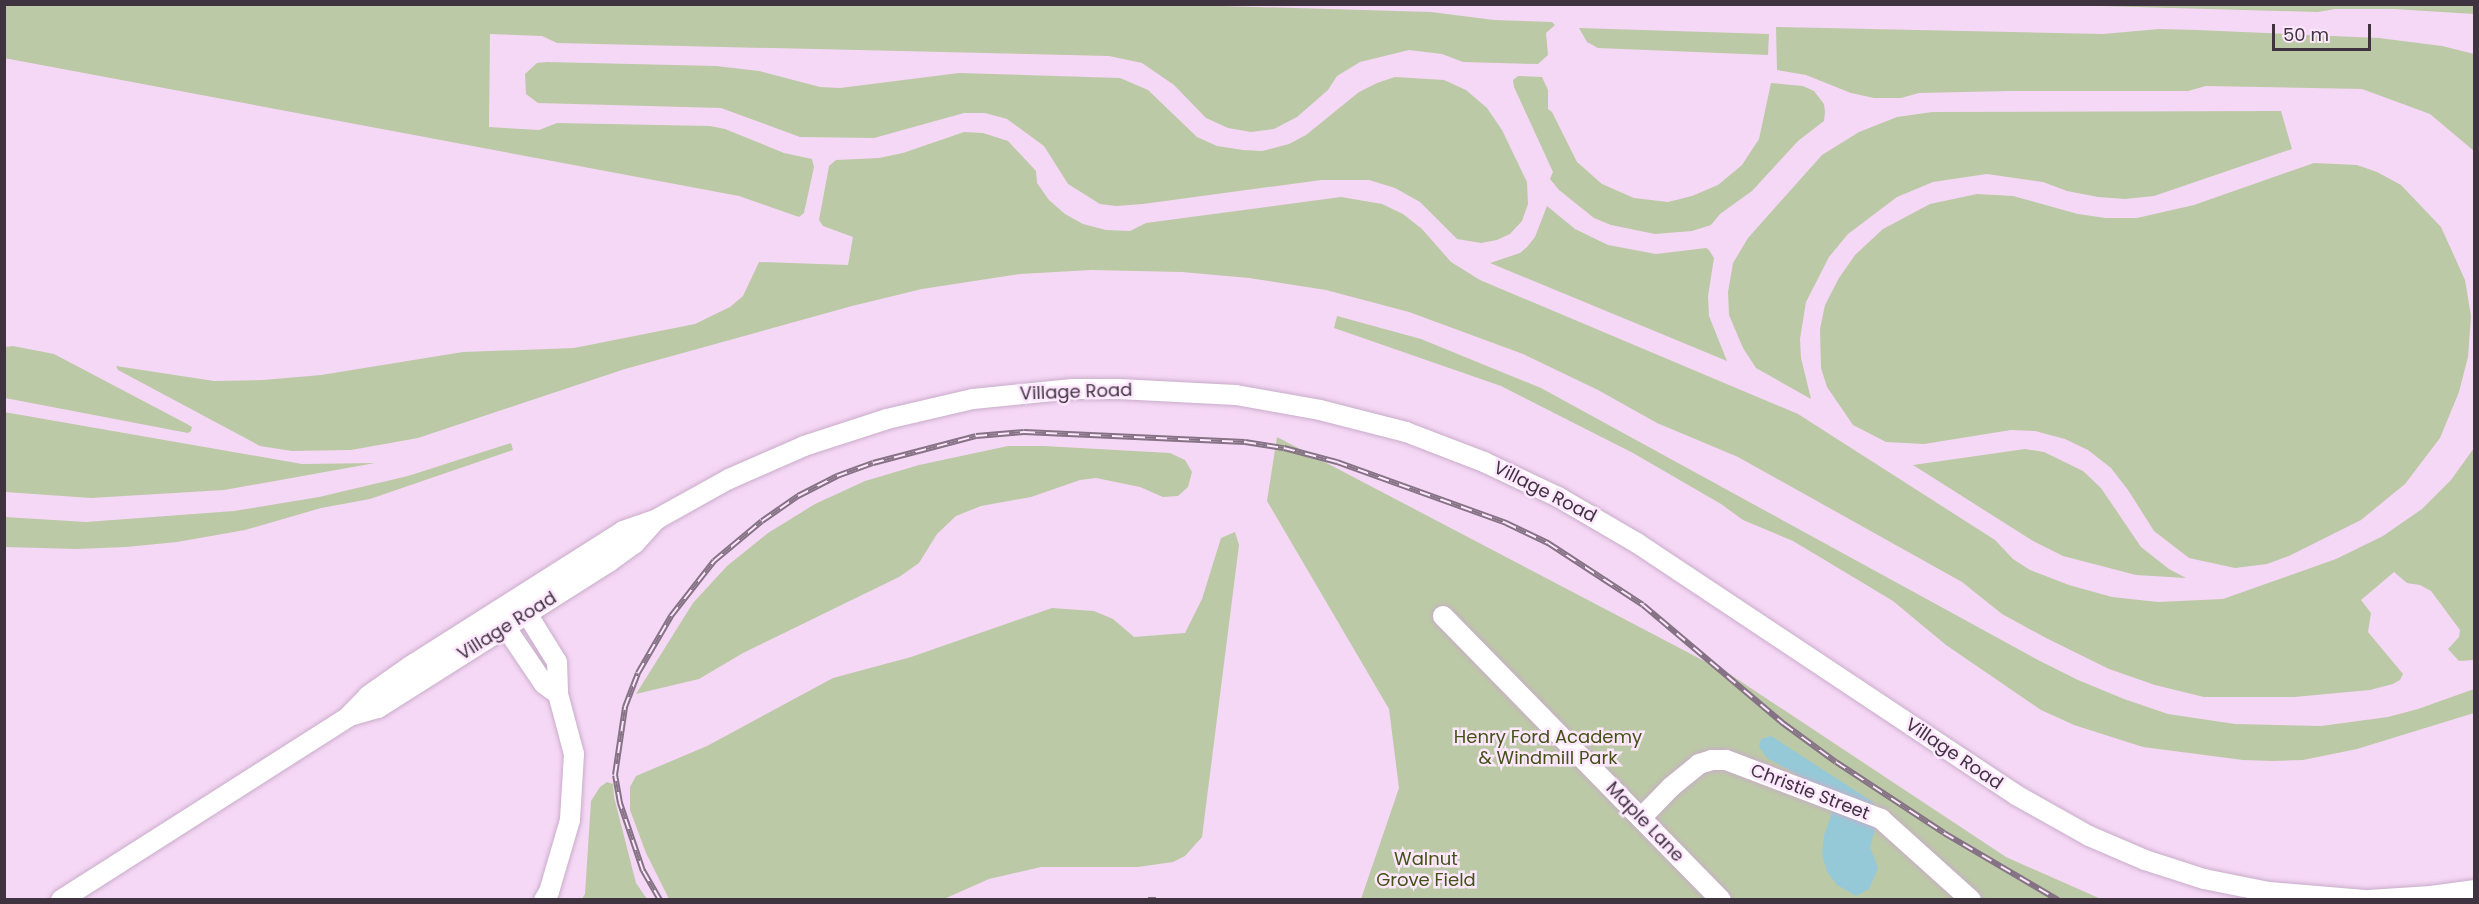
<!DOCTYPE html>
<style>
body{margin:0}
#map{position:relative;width:2479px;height:904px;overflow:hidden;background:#f5d8f5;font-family:Poppins,sans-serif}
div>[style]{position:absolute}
.green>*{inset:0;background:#bcc9a6}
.water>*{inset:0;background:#96c9d7}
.roads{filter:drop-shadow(0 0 2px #c8acc9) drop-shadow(0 0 2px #c8acc9)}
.minor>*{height:20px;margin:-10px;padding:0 10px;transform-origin:10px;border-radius:10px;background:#fff}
.rail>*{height:6px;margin-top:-3px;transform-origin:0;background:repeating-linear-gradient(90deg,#fee7ff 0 11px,#857285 0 22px);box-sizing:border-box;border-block:2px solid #857285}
span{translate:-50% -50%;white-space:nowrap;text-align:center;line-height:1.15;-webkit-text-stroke:5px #fee7ff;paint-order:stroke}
.street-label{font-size:18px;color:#3f333f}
.park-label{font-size:18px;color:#425216}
.frame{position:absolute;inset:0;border:6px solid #3f333f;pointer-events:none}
.scale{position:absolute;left:2272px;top:24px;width:99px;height:27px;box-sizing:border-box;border:3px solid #3f333f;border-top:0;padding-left:8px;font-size:18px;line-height:21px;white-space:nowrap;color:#3f333f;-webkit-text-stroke:4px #fee7ff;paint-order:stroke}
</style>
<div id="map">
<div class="green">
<div style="clip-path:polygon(1155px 4px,1431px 12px,1494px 20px,1552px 22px,1555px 25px,1546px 33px,1548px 55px,1538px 64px,1463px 62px,1442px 54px,1409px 50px,1360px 62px,1337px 76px,1328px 90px,1297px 117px,1274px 129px,1251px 132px,1228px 128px,1206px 118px,1174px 85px,1142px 63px,1109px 56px,557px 43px,542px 36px,490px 34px,489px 127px,539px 130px,557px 123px,710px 126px,725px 129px,784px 153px,812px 159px,814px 167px,804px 213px,799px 217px,739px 196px,4px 58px,5px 4px)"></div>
<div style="clip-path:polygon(2474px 4px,2474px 14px,2394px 9px,2335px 9px,2318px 12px,2065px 5px)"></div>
<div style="clip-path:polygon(1776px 27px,2103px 34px,2159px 29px,2197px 30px,2379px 38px,2442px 46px,2474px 54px,2474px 151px,2430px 114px,2362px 89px,2206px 86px,2188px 91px,2008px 91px,1919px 93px,1901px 98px,1874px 98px,1851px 93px,1806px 75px,1777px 70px)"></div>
<div style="clip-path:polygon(1579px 28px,1769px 34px,1768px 55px,1598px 48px,1587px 42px)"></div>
<div style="clip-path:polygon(547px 62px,716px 66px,759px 71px,820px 87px,840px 88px,959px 73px,1120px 78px,1148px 90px,1197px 137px,1217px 146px,1243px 150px,1262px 151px,1289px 144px,1306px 135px,1359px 92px,1377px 83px,1395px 77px,1444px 80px,1466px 90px,1487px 108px,1502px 130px,1527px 182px,1528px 204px,1522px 221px,1510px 234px,1497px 240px,1481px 243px,1457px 239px,1420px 202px,1395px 188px,1369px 180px,1321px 180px,1143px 204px,1116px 206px,1100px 204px,1068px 184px,1044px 146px,1007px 119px,985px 113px,964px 113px,874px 138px,800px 137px,721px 108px,538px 103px,526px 94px,525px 74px,537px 63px)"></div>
<div style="clip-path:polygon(1518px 76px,1542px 77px,1548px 90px,1548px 109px,1552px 112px,1577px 162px,1602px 184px,1634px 198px,1668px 202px,1692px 196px,1718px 185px,1742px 165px,1759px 139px,1771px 83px,1803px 86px,1814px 91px,1824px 104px,1825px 112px,1824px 121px,1798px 141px,1752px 191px,1720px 214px,1711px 225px,1692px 231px,1655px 234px,1611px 225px,1594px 218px,1559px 190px,1550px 179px,1553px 172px,1514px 87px,1513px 80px)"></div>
<div style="clip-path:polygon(2281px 111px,2292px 149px,2154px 196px,2125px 199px,2098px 197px,2067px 191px,2043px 182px,1987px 174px,1933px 182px,1897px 197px,1848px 234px,1829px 257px,1806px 302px,1800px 339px,1801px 358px,1811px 399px,1756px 368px,1743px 348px,1729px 315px,1728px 292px,1733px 263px,1748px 238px,1822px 155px,1859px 132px,1897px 117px,1932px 112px)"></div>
<div style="clip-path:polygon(964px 132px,983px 133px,1008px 141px,1036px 171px,1037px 183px,1049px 200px,1065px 214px,1083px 224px,1106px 230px,1130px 231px,1146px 223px,1341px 197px,1382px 204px,1403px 214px,1422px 229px,1451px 262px,1480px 280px,1798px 414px,1995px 540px,2013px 559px,2030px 570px,2069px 585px,2112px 597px,2158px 602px,2223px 599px,2336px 559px,2383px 536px,2422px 509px,2451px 480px,2474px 448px,2474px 660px,2459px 661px,2448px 649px,2459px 637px,2460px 630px,2431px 591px,2420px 585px,2407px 583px,2394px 572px,2361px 600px,2371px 613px,2368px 632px,2403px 674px,2400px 680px,2393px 684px,2370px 690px,2294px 697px,2204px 697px,2155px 685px,2109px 669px,2046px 638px,2002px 614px,1962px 582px,1738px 457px,1657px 423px,1598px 390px,1523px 354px,1409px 312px,1326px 290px,1249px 278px,1182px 272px,1091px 270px,1020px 274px,922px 289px,852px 306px,625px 369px,418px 438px,351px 450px,292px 451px,260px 446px,118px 370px,116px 366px,214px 381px,263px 380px,321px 375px,463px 352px,574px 348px,695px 324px,730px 307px,743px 296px,759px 262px,848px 265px,853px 237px,823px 226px,819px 220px,829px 166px,836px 160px,879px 158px,903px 153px)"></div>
<div style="clip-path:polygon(2314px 163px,2357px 165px,2377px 172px,2401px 185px,2441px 227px,2465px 280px,2471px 316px,2468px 357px,2459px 392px,2440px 438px,2405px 484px,2361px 520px,2289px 556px,2267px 564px,2235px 568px,2189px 558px,2154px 531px,2128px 490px,2111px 468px,2088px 450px,2065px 439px,2035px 431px,2011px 430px,1924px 444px,1886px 442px,1853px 425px,1827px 387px,1821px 368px,1820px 329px,1825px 305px,1839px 278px,1855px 255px,1883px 229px,1930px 204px,1977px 194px,2013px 196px,2078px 214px,2106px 218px,2137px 218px,2194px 205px)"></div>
<div style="clip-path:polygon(1547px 206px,1575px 229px,1608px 245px,1656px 254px,1706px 248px,1709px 250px,1714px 258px,1708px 296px,1709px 316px,1727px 361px,1490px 263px,1520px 253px,1527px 247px,1535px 237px)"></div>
<div style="clip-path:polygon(1337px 316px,1421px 339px,1541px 388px,2038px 660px,2078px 680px,2124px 699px,2168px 714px,2235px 724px,2321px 726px,2388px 717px,2418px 709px,2474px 689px,2474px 713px,2357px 749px,2303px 760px,2273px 761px,2243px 760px,2143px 747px,2074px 725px,2041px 710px,1946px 645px,1893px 601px,1793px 541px,1743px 520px,1721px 504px,1633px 453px,1501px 386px,1334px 328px)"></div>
<div style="clip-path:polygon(13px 346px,54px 354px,187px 424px,192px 427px,191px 431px,188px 433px,5px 398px,5px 347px)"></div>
<div style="clip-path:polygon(4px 412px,302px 464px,375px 463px,224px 490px,91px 498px,5px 492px)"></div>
<div style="clip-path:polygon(1277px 437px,1731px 675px,2006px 857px,2101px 899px,1361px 899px,1399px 788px,1389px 709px,1267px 501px)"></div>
<div style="clip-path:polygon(511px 443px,513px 450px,370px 499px,321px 508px,245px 530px,177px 542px,126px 547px,77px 549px,5px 547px,5px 517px,86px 522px,234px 511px,319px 497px,408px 476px)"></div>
<div style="clip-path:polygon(1008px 446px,1044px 446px,1170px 453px,1185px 460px,1192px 472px,1188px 487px,1178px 496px,1163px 497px,1140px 487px,1096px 478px,1080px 480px,1031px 497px,981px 506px,956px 516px,937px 534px,919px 563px,899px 577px,743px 653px,699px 679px,636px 694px,693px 603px,727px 566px,768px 533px,815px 504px,865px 481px,919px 465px)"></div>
<div style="clip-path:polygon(2025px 449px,2044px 452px,2083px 471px,2101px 488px,2141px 547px,2169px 569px,2186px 578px,2136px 575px,2063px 556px,2033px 541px,1913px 465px)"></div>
<div style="clip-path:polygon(1235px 532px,1239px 545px,1202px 837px,1185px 856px,1173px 862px,1138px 867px,1041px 867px,989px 879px,944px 899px,669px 899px,646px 853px,630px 810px,630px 787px,636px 776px,707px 746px,833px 678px,911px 657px,1052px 608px,1094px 611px,1113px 619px,1134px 637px,1185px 633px,1202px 599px,1221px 538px)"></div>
<div style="clip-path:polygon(607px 782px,613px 784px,614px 797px,636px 883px,647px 899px,582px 899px,585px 894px,591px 801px,600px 787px)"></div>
</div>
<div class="water">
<div style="clip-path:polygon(1771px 736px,1873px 802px,1876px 826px,1870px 847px,1878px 868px,1869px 889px,1856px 896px,1837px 885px,1827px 872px,1822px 854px,1824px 835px,1834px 807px,1824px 789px,1767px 758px,1759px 747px,1761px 739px)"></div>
</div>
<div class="roads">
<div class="minor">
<div style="left:521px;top:604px;width:68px;rotate:58.2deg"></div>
<div style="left:557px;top:662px;width:32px;rotate:88deg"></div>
<div style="left:558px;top:694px;width:62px;rotate:75.1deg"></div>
<div style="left:574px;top:754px;width:66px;rotate:93.5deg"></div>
<div style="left:570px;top:820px;width:75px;rotate:106.3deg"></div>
<div style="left:549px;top:892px;width:9px;rotate:122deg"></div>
<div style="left:498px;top:616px;width:82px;rotate:55.9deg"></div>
<div style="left:544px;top:684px;width:17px;rotate:36deg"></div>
<div style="left:1443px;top:616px;width:397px;rotate:45.6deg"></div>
<div style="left:350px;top:716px;width:29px;rotate:-16deg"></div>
<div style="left:378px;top:708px;width:273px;rotate:-32.3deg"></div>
<div style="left:609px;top:562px;width:31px;rotate:-36deg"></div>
<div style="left:634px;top:544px;width:31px;rotate:-48deg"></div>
<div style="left:1641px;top:818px;width:43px;rotate:-45.9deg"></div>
<div style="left:1671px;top:787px;width:36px;rotate:-39deg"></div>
<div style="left:1699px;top:764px;width:14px;rotate:-17deg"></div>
<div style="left:1712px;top:760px;width:14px"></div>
<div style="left:1726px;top:760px;width:166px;rotate:20.8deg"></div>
<div style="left:1881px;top:819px;width:121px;rotate:42deg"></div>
<div style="left:61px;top:900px;width:340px;rotate:-32.5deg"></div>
<div style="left:348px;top:717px;width:29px;rotate:-46deg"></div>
<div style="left:368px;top:696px;width:50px;rotate:-35.3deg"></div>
<div style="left:409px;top:667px;width:254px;rotate:-32.4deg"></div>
<div style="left:623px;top:531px;width:36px;rotate:-19deg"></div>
<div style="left:657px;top:519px;width:82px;rotate:-29.1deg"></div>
<div style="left:729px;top:479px;width:82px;rotate:-23.7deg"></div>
<div style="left:804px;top:446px;width:87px;rotate:-18deg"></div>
<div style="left:887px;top:419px;width:88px;rotate:-13.1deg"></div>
<div style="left:973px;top:399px;width:100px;rotate:-5.7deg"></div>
<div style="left:1073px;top:389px;width:46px"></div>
<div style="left:1119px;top:389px;width:117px;rotate:2.9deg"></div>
<div style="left:1236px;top:395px;width:85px;rotate:10.1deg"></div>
<div style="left:1320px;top:410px;width:89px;rotate:14.3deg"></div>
<div style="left:1406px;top:432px;width:84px;rotate:21deg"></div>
<div style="left:1484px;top:462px;width:82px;rotate:25.3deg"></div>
<div style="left:1558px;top:497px;width:91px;rotate:30.2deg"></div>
<div style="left:1637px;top:543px;width:455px;rotate:33.6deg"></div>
<div style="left:2016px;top:795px;width:84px;rotate:29.3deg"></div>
<div style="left:2089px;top:836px;width:61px;rotate:23.2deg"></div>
<div style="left:2145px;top:860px;width:62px;rotate:17.9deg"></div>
<div style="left:2204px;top:879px;width:66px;rotate:11.3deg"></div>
<div style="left:2269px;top:892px;width:96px;rotate:4.8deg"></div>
<div style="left:2369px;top:900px;width:62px;rotate:-3.7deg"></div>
<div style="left:2431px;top:896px;width:43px;rotate:-7.9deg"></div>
</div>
</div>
<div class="rail">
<div style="left:660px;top:900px;width:34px;rotate:-120deg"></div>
<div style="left:643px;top:871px;width:72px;rotate:-108.7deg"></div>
<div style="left:620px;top:803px;width:28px;rotate:-100deg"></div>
<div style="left:615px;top:775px;width:69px;rotate:-81.6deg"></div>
<div style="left:625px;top:707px;width:36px;rotate:-69deg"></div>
<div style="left:638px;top:673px;width:66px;rotate:-59.9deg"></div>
<div style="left:671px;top:616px;width:70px;rotate:-52deg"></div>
<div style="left:714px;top:561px;width:62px;rotate:-39.8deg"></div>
<div style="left:762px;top:521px;width:44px;rotate:-34.8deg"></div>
<div style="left:798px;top:496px;width:44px;rotate:-27.1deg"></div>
<div style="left:837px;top:476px;width:38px;rotate:-20deg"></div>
<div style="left:873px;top:463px;width:106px;rotate:-14.7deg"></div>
<div style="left:976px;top:436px;width:48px;rotate:-4.8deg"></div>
<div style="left:1024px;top:432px;width:221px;rotate:2.6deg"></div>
<div style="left:1245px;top:442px;width:39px;rotate:9deg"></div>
<div style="left:1284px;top:448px;width:55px;rotate:14.8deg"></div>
<div style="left:1337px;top:462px;width:180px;rotate:19.8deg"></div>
<div style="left:1506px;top:523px;width:47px;rotate:25.5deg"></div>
<div style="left:1548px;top:543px;width:113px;rotate:33.1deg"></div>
<div style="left:1643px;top:605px;width:185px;rotate:40.2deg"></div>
<div style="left:1784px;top:724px;width:64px;rotate:36.2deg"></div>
<div style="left:1836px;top:762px;width:129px;rotate:33.3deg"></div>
<div style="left:1944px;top:833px;width:132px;rotate:30.4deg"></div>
<div style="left:1148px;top:900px;width:8px"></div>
</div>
<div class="street-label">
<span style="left:1076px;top:392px;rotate:-2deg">Village Road</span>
<span style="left:1545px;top:492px;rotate:27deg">Village Road</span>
<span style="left:507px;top:626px;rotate:-32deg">Village Road</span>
<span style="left:1954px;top:754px;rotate:34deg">Village Road</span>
<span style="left:1810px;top:792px;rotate:21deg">Christie Street</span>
<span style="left:1645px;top:822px;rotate:46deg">Maple Lane</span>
</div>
<div class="park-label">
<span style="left:1548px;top:748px">Henry Ford Academy<br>&amp; Windmill Park</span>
<span style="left:1426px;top:870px">Walnut<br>Grove Field</span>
</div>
<div class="frame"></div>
<div class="scale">50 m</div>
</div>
